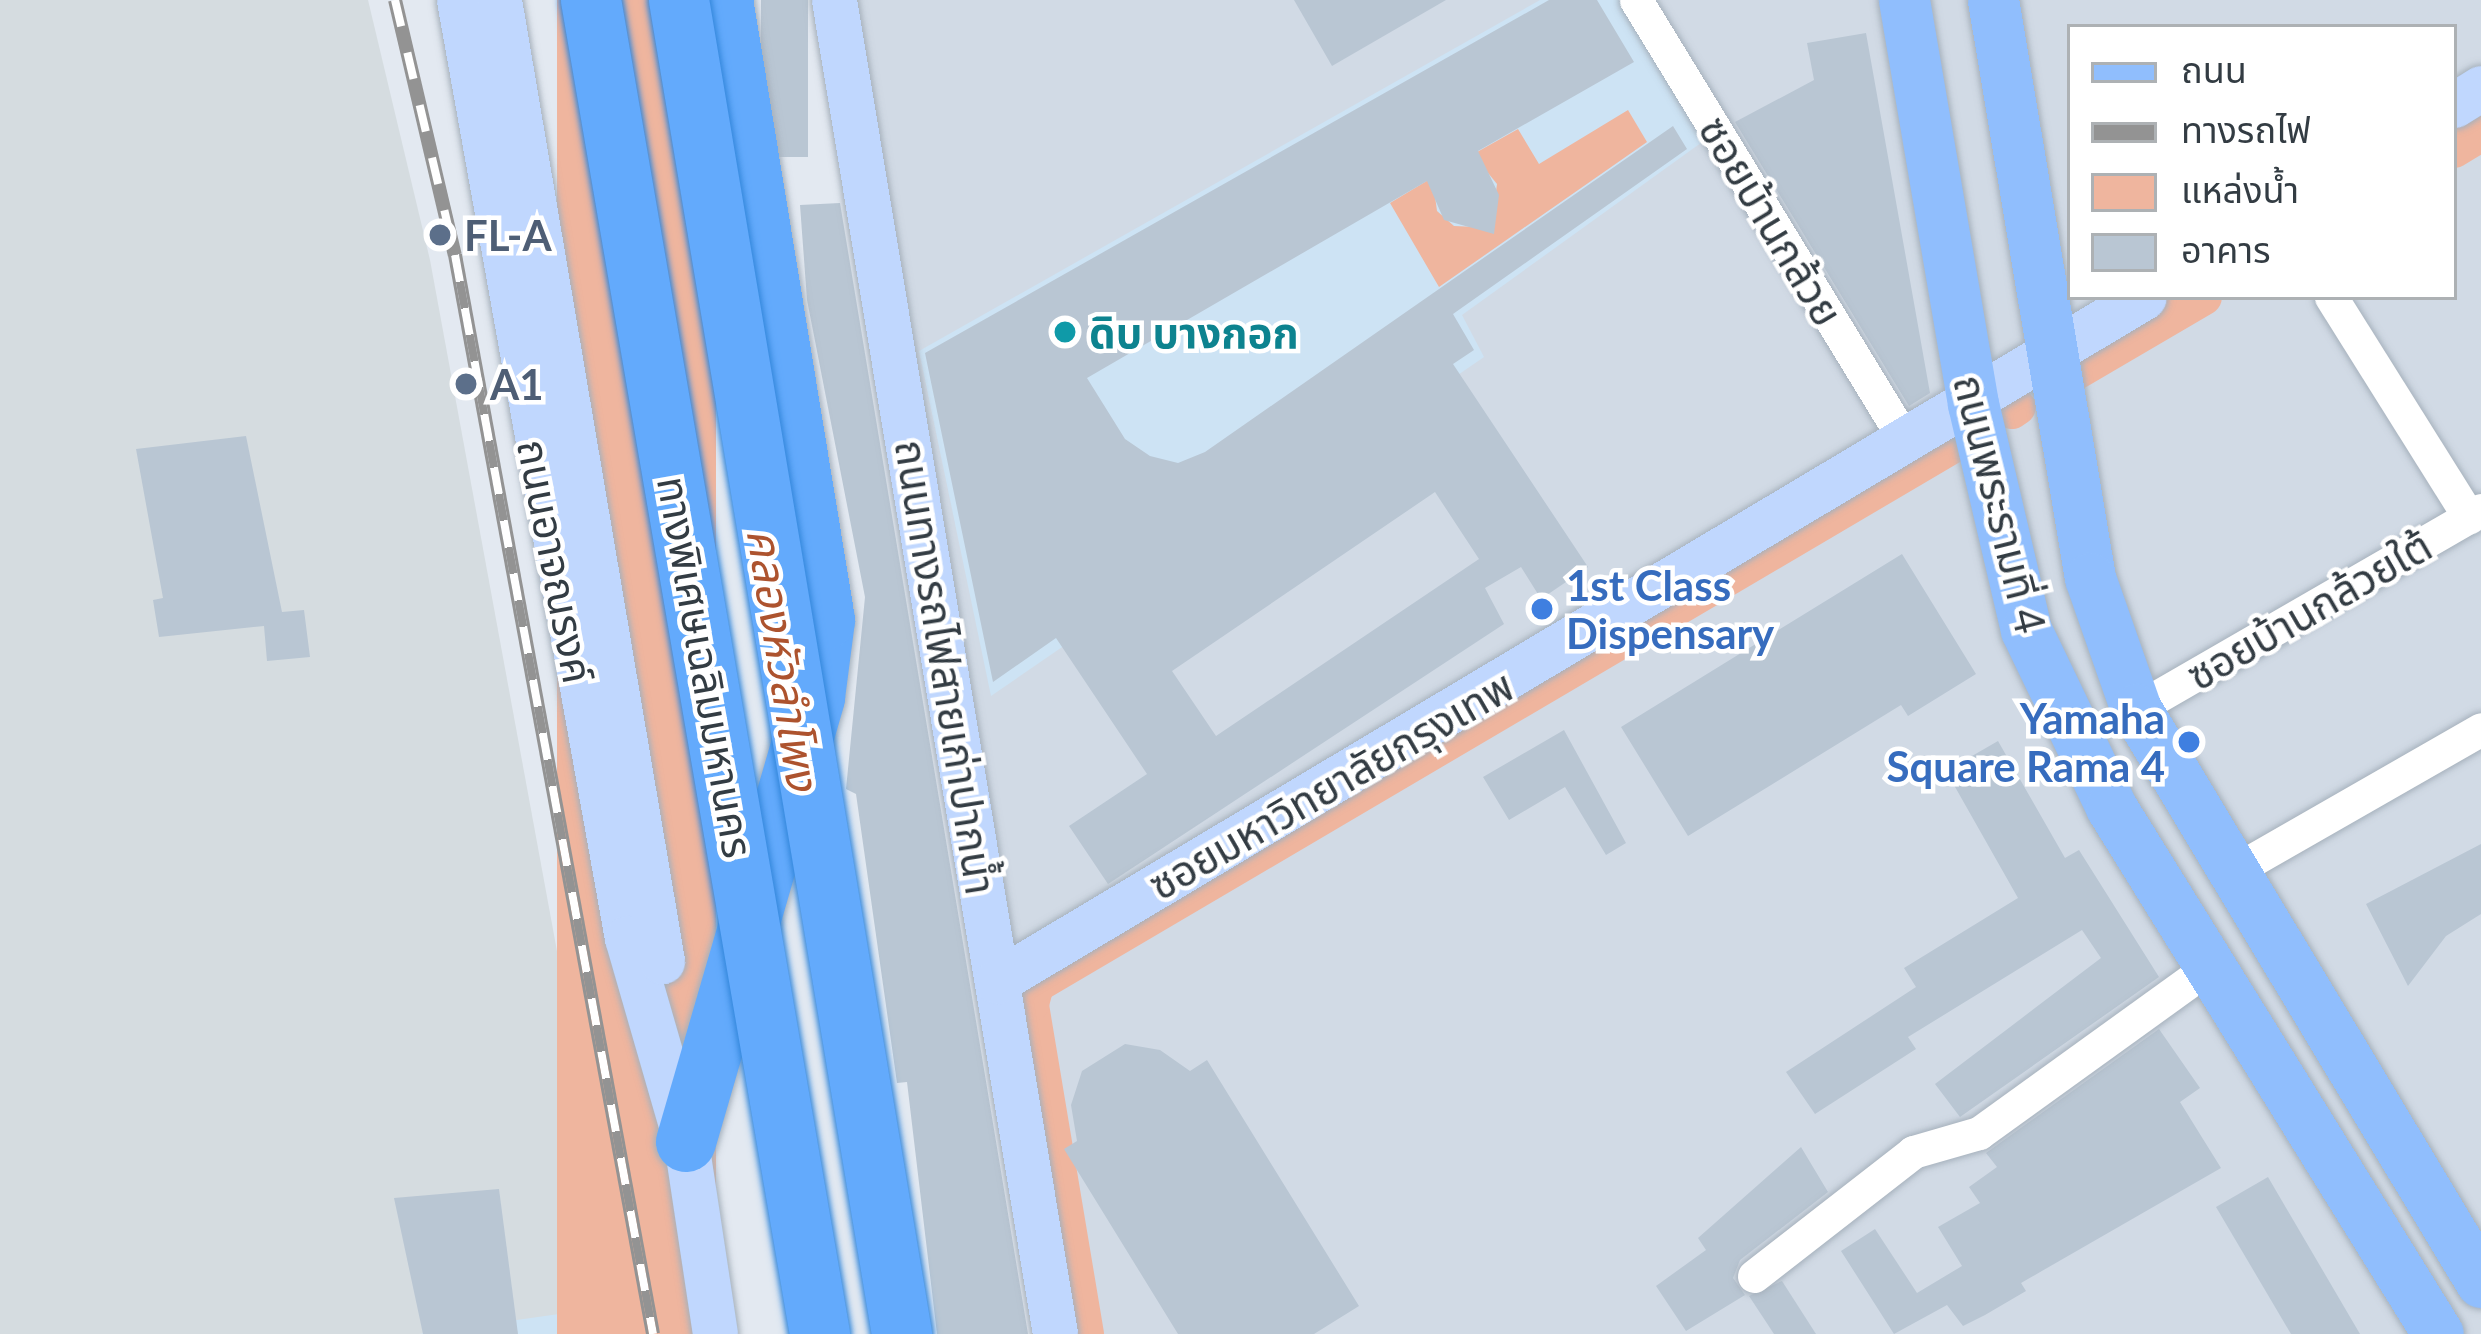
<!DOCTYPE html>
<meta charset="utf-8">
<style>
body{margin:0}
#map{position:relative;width:2481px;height:1334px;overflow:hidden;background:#e3e9f1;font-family:Lato,"Noto Sans Thai",sans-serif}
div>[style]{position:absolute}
.residential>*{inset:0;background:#d1dae5}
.commercial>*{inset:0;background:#cde3f4}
.industrial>*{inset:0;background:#d5dce0}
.water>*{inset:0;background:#efb59e;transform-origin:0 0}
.canal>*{height:36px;margin:-18px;padding:0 18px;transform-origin:18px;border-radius:18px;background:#efb59e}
.building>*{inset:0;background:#b9c6d3;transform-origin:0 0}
.roads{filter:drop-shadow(0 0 3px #a6b1bc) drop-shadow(0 0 3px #a6b1bc)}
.street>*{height:33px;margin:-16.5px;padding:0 16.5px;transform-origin:16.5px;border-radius:16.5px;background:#fff}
.secondary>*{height:45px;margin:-22.5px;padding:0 22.5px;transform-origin:22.5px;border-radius:22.5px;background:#c0d7fe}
.primary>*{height:51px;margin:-25.5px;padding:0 25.5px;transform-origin:25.5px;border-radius:25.5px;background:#90befd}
.highway>*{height:60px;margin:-30px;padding:0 30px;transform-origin:30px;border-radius:30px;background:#63aafc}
.rail>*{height:14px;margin-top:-7px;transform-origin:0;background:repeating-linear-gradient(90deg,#fff 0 27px,#939393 0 54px);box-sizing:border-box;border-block:3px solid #939393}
.bridges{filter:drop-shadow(0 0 3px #3387db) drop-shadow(0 0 3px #3387db)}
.highway-bridge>*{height:60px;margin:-30px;padding:0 30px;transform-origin:30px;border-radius:30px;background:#63aafc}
.dots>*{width:33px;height:33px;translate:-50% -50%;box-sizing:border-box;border:6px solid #fff;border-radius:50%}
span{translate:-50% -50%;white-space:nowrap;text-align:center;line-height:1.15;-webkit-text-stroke:9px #fff;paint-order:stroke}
.street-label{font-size:42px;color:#333c43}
.service-label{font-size:42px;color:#4e5e75;font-weight:700}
.left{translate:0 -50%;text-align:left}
.culture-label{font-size:42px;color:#0d838f;font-weight:700}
.shop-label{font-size:42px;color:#366cbe;font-weight:700}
.right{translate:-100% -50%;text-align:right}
.water-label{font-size:45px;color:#ad532e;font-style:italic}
.legend{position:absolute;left:2067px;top:24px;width:390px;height:276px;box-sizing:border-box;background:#fff;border:3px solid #adb1b4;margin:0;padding:15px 21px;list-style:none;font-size:36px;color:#333c43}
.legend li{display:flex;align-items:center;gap:24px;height:60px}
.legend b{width:60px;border:3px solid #adb1b4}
</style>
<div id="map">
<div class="residential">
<div style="clip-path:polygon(evenodd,850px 0,2481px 0,2481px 1334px,1070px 1334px,850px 0,2070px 27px,2454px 27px,2454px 297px,2070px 297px,2070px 27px)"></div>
</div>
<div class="commercial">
<div style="clip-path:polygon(1540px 0,1621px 0,1705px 140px,1462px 315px,1484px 357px,991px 696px,919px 351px)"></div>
<div style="clip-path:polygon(622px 1305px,627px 1334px,419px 1334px,444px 1326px)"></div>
</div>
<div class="industrial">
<div style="clip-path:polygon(0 0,368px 0,430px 260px,622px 1305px,419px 1334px,0 1334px)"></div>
</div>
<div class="water">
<div style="left:557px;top:0;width:159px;height:1353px"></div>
<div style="clip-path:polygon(1628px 110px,1647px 142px,1439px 287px,1390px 203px,1445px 170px,1434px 189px,1437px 211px,1454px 226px,1476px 227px,1493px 214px,1497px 184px,1484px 168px,1454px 165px,1518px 129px,1539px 164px)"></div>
</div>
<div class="canal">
<div style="left:2454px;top:150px;width:31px;rotate:-31deg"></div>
<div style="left:2078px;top:371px;width:146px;rotate:-30.4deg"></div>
<div style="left:2012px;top:411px;width:7px;rotate:-34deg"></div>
<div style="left:1086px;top:1334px;width:335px;rotate:-99.5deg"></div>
<div style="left:1031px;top:1004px;width:20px;rotate:-75deg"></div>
<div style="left:1036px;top:985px;width:1074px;rotate:-30.48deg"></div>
</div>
<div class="building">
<div style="left:761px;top:0;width:47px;height:157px"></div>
<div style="clip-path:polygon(1294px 0,1446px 0,1332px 66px)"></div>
<div style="clip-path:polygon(evenodd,1549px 0,1597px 0,1634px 62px,1478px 151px,1499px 195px,1494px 234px,1444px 220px,1427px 181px,1087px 378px,1125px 439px,1150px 456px,1178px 463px,1205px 452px,1673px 126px,1687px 149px,1453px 314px,1474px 350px,1453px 364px,1588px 567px,1541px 599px,1521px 567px,1485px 588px,1504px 624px,1108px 884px,1069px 826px,1147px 774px,1056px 638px,993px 682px,925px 353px,1549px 0,1435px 492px,1479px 559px,1216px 736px,1172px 671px,1435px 492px)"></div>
<div style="clip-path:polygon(1866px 33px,1930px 393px,1909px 406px,1735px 122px,1814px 80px,1807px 43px)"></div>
<div style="clip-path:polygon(840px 203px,1028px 1334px,937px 1334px,907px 1082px,897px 1083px,856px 794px,846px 789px,865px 597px,807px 300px,800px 205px)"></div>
<div style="clip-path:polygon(246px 436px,282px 612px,304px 610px,310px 657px,267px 661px,264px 626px,159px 637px,153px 600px,163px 598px,136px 449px)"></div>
<div style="clip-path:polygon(1902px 554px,1976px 674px,1908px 716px,1901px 705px,1688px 836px,1621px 727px)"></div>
<div style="clip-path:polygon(1564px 730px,1626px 843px,1606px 855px,1565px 787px,1509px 820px,1483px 777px)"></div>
<div style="clip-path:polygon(1998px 741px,2065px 858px,2079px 850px,2159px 977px,1960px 1117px,1935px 1084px,2101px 958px,2082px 930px,1908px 1037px,1916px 1049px,1815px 1114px,1786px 1072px,1916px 987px,1904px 968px,2018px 898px,1946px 771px)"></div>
<div style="clip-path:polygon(2481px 844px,2481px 914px,2446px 936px,2408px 986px,2366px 904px)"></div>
<div style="clip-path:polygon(2159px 1029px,2200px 1088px,2180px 1102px,2221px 1168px,2021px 1283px,2026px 1291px,1985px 1315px,1963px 1326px,1947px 1305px,1894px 1334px,1841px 1251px,1875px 1229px,1917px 1293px,1962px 1266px,1938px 1227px,1980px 1203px,1969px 1187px,1997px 1167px,1986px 1153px)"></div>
<div style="clip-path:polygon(1125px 1044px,1160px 1050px,1190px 1071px,1207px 1060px,1359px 1306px,1314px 1334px,1178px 1334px,1064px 1149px,1077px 1141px,1071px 1105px,1082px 1071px)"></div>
<div style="clip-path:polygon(1801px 1147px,1828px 1192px,1740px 1260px,1733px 1278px,1745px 1295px,1686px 1331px,1656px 1286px,1706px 1250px,1698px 1238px)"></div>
<div style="clip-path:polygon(2268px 1177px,2360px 1334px,2291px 1334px,2216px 1207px)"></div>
<div style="clip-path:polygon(499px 1189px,518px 1334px,423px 1334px,394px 1198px)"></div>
<div style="clip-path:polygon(1782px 1281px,1816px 1334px,1774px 1334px,1749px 1296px)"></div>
</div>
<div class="roads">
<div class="street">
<div style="left:1636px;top:0;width:518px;rotate:58.58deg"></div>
<div style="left:2331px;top:297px;width:260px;rotate:57.9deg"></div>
<div style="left:2136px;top:709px;width:398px;rotate:-30deg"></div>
<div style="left:2230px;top:873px;width:289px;rotate:-29.8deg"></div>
<div style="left:1754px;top:1276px;width:202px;rotate:-37.9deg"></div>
<div style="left:1913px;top:1152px;width:69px;rotate:-16.1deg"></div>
<div style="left:1979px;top:1133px;width:282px;rotate:-35.8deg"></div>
</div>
<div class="secondary">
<div style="left:459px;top:0;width:953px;rotate:79.85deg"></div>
<div style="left:627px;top:938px;width:212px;rotate:73.9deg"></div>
<div style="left:686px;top:1142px;width:194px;rotate:81.4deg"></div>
<div style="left:499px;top:0;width:975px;rotate:80.37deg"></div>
<div style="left:834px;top:0;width:1352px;rotate:80.59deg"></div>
<div style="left:2454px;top:105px;width:32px;rotate:-32deg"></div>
<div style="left:997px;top:981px;width:1335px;rotate:-30.81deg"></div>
</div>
<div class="primary">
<div style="left:1904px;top:0;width:410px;rotate:80.3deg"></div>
<div style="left:1973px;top:404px;width:232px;rotate:76.8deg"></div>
<div style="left:2026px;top:630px;width:196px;rotate:64.3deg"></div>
<div style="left:2111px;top:807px;width:620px;rotate:58.18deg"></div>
<div style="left:1993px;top:0;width:586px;rotate:80.47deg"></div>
<div style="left:2090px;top:578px;width:139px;rotate:70.7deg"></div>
<div style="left:2136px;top:709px;width:669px;rotate:58.95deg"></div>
</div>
<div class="highway">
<div style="left:686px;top:1142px;width:463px;rotate:-73.8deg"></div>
<div style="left:815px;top:697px;width:78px;rotate:-82.6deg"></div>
<div style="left:825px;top:620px;width:628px;rotate:-99.34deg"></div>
</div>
</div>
<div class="rail">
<div style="left:395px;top:0;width:262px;rotate:76.8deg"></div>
<div style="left:455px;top:255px;width:1097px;rotate:79.6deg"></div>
</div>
<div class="bridges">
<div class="highway-bridge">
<div style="left:591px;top:0;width:1354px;rotate:80.26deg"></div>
<div style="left:679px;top:0;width:1353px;rotate:80.51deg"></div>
</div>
</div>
<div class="dots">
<div style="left:440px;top:235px;background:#5c6f8a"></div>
<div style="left:1065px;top:332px;background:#0f9aa8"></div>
<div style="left:466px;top:384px;background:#5c6f8a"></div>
<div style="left:1542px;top:609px;background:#3f7fe0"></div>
<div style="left:2189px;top:742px;background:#3f7fe0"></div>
</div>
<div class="street-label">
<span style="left:1771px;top:221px;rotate:59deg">ซอยบ้านกล้วย</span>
<span style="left:2000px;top:504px;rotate:76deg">ถนนพระรามที่ 4</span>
<span style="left:556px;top:561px;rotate:79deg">ถนนอาจณรงค์</span>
<span style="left:2309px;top:610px;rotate:-30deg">ซอยบ้านกล้วยใต้</span>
<span style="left:706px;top:667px;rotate:80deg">ทางพิเศษเฉลิมมหานคร</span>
<span style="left:946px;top:667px;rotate:81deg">ถนนทางรถไฟสายเก่าปากน้ำ</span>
<span style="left:1331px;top:785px;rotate:-30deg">ซอยมหาวิทยาลัยกรุงเทพ</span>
</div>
<div class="service-label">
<span class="left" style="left:464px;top:235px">FL-A</span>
<span class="left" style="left:490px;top:384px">A1</span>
</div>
<div class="culture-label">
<span class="left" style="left:1089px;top:332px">ดิบ บางกอก</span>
</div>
<div class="shop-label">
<span class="left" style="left:1566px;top:609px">1st Class<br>Dispensary</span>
<span class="right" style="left:2165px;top:742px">Yamaha<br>Square Rama 4</span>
</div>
<div class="water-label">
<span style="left:783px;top:659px;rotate:81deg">คลองหัวลำโพง</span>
</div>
<ul class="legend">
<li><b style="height:15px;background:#90befd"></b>ถนน</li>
<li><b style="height:15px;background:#939393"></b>ทางรถไฟ</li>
<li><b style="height:33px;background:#efb59e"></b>แหล่งน้ำ</li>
<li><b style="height:33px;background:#b9c6d3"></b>อาคาร</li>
</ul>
</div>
